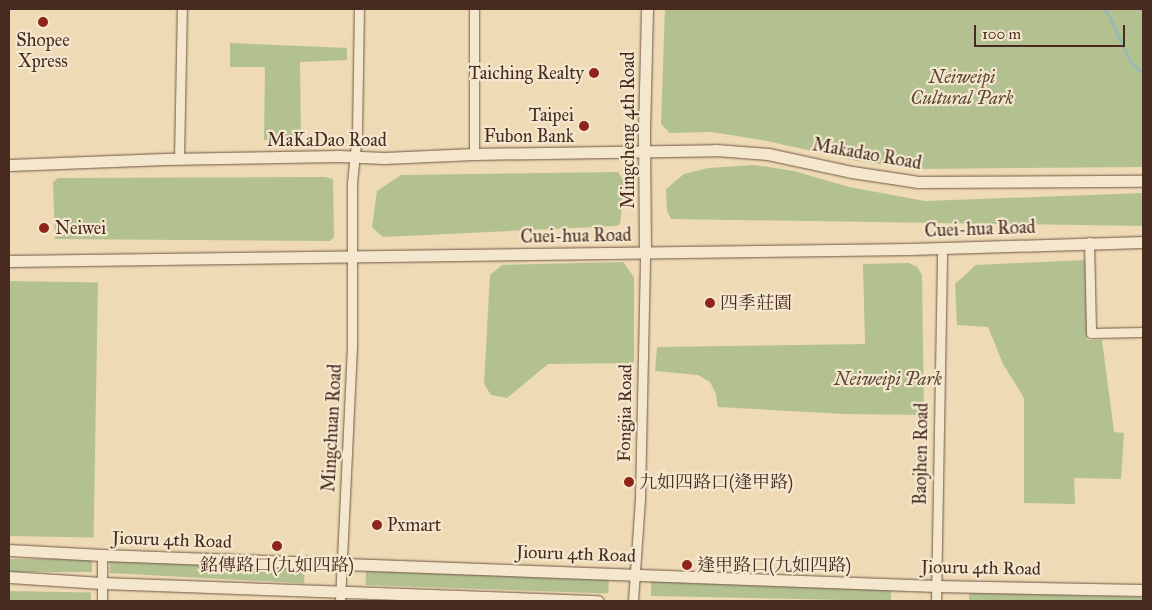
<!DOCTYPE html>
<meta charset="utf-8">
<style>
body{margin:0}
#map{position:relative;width:1152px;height:610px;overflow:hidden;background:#eedab4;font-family:"IM FELL Great Primer","Noto Serif TC",serif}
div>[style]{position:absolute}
.green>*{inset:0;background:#b3c191;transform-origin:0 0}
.stream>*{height:3px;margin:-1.5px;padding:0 1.5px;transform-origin:1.5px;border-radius:1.5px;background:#99bab1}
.roads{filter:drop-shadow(0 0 1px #715645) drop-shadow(0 0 1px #715645)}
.minor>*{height:9px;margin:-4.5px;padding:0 4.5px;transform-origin:4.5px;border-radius:4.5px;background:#f4e7ce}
.tertiary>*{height:11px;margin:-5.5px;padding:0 5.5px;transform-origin:5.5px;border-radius:5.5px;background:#f4e7ce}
.dots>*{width:14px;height:14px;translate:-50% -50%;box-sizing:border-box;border:2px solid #f4e7ce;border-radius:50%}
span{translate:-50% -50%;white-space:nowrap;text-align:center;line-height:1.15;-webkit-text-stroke:4.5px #f4e7ce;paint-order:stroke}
.poi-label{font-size:18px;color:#472a20}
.right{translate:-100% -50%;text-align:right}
.left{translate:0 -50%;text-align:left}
.park-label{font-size:18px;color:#5d4837;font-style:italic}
.street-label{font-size:18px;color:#472a20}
.frame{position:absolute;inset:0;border:10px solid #472a20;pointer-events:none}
.scale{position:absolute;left:974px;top:25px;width:151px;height:22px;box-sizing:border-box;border:2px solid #472a20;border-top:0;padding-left:6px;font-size:15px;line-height:18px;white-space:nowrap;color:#472a20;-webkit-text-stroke:4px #f4e7ce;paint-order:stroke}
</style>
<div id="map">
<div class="green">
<div style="clip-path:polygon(665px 9px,1143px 9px,1143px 167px,917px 169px,858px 161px,762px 140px,711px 132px,670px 133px,661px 124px)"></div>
<div style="clip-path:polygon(230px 43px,347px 48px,347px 60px,300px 62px,301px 139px,264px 140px,265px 67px,230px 67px)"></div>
<div style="clip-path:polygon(755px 165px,794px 171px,849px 187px,925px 201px,1143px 193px,1143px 226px,671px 219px,667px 211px,666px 189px,684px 174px,708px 168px)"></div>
<div style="clip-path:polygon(618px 172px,624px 182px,620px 224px,616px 226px,383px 237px,372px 227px,377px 191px,401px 175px)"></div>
<div style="clip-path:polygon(325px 177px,333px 179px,334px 237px,330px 241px,55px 239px,53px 182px,58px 178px)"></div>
<div style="clip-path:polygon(1085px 260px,1087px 340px,1102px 340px,1114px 432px,1124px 433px,1121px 479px,1074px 478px,1075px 504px,1024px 503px,1024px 398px,1003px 364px,988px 327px,957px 325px,955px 284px,976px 265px)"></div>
<div style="clip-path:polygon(623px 262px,634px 277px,634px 363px,548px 364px,507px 398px,491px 395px,484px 384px,490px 275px,502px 265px)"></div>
<div style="clip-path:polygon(909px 263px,917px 267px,922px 275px,924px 415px,844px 414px,718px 407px,716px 394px,710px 382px,698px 375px,655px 371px,657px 347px,865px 344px,863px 264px)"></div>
<div style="left:9px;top:281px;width:89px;height:255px;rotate:1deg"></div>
<div style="left:9px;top:559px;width:83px;height:13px"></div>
<div style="left:110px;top:560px;width:195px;height:13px;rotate:3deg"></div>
<div style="left:366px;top:571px;width:243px;height:14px;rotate:2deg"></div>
<div style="clip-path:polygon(651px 581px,891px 589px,891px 601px,651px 596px)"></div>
<div style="left:9px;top:591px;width:82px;height:10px;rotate:1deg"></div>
<div style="clip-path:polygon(969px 593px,1143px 597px,1143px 601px,969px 601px)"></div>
</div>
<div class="stream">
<div style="left:1103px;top:9px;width:7px;rotate:45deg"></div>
<div style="left:1108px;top:14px;width:52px;rotate:64.9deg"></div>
<div style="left:1130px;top:61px;width:18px;rotate:45deg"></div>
</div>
<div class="roads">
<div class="minor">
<div style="left:474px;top:9px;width:145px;rotate:90deg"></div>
<div style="left:179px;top:159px;width:150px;rotate:-88.9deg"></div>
<div style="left:1089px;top:242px;width:91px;rotate:88.7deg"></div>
<div style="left:1091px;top:333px;width:52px;rotate:-1.1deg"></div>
<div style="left:102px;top:601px;width:46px;rotate:-90deg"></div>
<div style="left:340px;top:601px;width:255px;rotate:-87.3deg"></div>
<div style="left:352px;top:346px;width:163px;rotate:-90deg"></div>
<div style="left:352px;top:183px;width:50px;rotate:-84.3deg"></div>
<div style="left:357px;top:133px;width:124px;rotate:-89.1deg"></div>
<div style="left:633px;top:601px;width:103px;rotate:-86.1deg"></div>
<div style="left:640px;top:498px;width:246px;rotate:-88.8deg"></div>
<div style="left:936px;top:601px;width:353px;rotate:-89deg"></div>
</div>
<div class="tertiary">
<div style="left:9px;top:165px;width:156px;rotate:-2.2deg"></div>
<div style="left:165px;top:159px;width:174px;rotate:-1deg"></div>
<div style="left:339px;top:156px;width:45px;rotate:2.5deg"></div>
<div style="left:384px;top:158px;width:90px;rotate:-2.5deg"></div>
<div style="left:474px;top:154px;width:242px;rotate:-0.9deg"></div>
<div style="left:716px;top:150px;width:52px;rotate:4.4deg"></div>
<div style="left:768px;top:154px;width:86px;rotate:12.1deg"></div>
<div style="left:852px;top:172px;width:67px;rotate:8.6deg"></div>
<div style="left:918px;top:182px;width:225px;rotate:-0.3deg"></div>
<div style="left:645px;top:252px;width:120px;rotate:-90.5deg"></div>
<div style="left:644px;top:132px;width:123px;rotate:-88.6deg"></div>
<div style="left:9px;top:261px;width:901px;rotate:-0.76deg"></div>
<div style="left:910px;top:249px;width:233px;rotate:-1.7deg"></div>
<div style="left:9px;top:550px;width:93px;rotate:3.1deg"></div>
<div style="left:102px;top:555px;width:835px;rotate:2.13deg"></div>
<div style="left:936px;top:586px;width:207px;rotate:1.1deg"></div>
<div style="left:9px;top:577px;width:93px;rotate:3.7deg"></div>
<div style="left:102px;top:583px;width:496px;rotate:2.1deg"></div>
</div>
</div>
<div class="dots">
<div style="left:43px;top:22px;background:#8f2418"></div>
<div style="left:594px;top:73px;background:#8f2418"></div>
<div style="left:584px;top:126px;background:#8f2418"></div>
<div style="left:44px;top:228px;background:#8f2418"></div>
<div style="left:710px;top:303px;background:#8f2418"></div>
<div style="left:629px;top:482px;background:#8f2418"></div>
<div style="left:377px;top:525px;background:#8f2418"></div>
<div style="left:277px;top:546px;background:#8f2418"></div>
<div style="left:687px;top:565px;background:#8f2418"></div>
</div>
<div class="poi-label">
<span style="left:43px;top:51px">Shopee<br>Xpress</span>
<span class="right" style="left:584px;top:73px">Taiching Realty</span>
<span class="right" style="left:574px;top:126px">Taipei<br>Fubon Bank</span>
<span class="left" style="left:55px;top:228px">Neiwei</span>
<span class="left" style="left:720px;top:303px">四季莊園</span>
<span class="left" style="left:639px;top:482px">九如四路口(逢甲路)</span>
<span class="left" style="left:387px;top:525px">Pxmart</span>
<span style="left:277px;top:565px">銘傳路口(九如四路)</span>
<span class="left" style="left:697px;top:565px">逢甲路口(九如四路)</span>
</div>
<div class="park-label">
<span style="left:962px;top:88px">Neiweipi<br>Cultural Park</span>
<span style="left:888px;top:379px">Neiweipi Park</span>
</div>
<div class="street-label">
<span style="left:628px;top:130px;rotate:-90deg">Mingcheng 4th Road</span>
<span style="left:327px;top:140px">MaKaDao Road</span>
<span style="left:867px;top:154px;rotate:10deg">Makadao Road</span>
<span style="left:980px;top:229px;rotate:-2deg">Cuei-hua Road</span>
<span style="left:576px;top:236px;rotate:-1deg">Cuei-hua Road</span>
<span style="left:625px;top:413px;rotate:-89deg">Fongjia Road</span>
<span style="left:332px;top:428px;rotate:-87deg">Mingchuan Road</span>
<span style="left:921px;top:454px;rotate:-89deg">Baojhen Road</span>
<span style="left:172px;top:540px;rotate:2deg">Jiouru 4th Road</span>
<span style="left:576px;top:554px;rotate:2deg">Jiouru 4th Road</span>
<span style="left:981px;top:568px;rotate:1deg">Jiouru 4th Road</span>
</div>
<div class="frame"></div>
<div class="scale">100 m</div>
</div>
